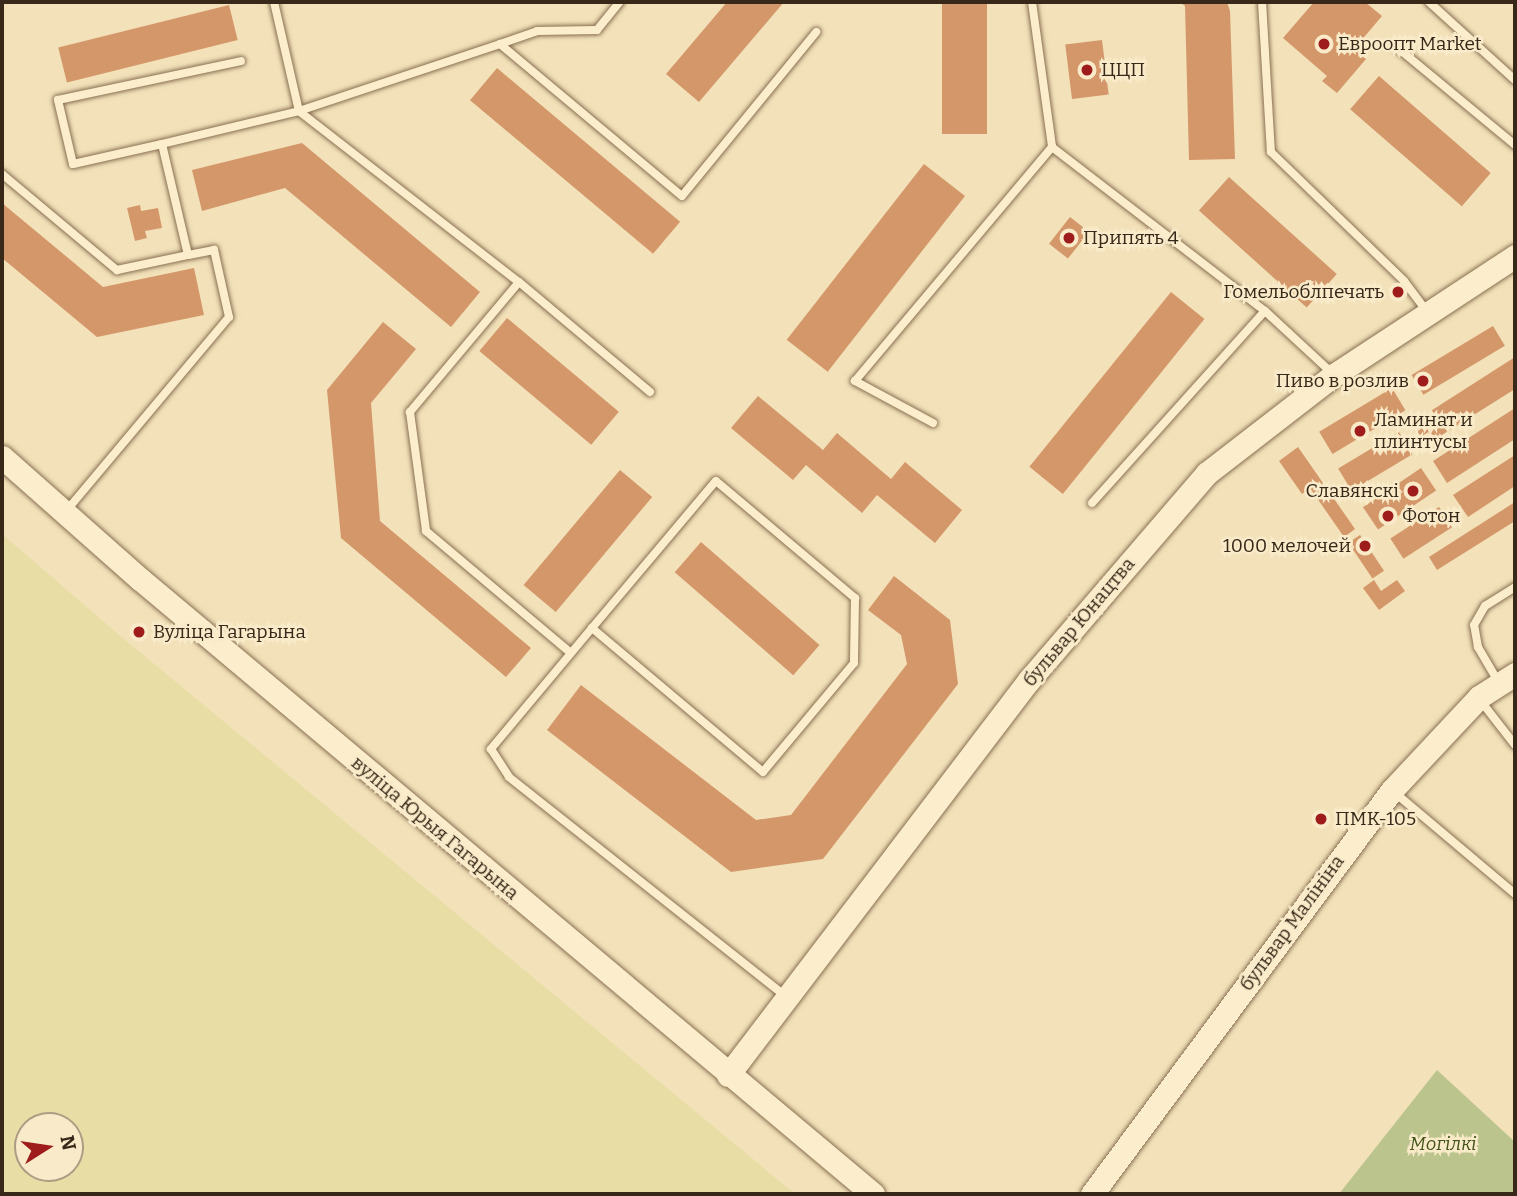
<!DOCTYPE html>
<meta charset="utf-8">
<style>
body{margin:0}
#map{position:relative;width:1517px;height:1196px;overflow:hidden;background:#f2e1b9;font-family:Bitter,serif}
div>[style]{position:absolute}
.farmland>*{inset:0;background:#e8dea5}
.cemetery>*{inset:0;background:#bcc48d}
.building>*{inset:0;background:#d4976a;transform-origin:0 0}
.roads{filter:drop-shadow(0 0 2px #897052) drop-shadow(0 0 2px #897052)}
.lane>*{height:8px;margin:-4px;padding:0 4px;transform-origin:4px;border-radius:4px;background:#fceecc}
.secondary>*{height:23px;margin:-11.5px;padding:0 11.5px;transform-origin:11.5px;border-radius:11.5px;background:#fceecc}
.dots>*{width:19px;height:19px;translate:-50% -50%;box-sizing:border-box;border:4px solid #f9ebc9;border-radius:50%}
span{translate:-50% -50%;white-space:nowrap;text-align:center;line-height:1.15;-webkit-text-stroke:5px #f9ebc9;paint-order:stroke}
.poi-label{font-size:19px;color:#372819}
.left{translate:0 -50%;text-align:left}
.right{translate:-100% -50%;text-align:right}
.street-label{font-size:19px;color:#372819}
.park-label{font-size:19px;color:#47551d;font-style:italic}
.frame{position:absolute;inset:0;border:4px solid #372819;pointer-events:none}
.north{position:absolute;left:14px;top:1112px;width:70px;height:70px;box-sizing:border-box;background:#f9ebc9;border:2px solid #ab9d83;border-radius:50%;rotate:78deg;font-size:19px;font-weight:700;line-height:28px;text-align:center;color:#372819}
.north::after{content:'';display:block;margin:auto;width:24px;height:32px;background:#9e1d1c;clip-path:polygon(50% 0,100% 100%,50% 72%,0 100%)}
</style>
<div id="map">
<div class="farmland">
<div style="clip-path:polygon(evenodd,2px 534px,118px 634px,795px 1194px,2px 1194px,2px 534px,28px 1126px,70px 1126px,70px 1168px,28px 1168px,28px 1126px)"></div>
</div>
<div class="cemetery">
<div style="clip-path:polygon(1437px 1070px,1515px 1142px,1515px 1194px,1339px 1194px)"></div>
</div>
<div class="building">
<div style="clip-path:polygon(727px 2px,784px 2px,699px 102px,666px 74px)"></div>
<div style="left:942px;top:2px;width:45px;height:132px"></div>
<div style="clip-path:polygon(1180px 2px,1227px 2px,1230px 11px,1235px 159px,1189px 160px,1185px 6px)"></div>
<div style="clip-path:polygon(1314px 2px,1365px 2px,1382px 16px,1354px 49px,1366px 59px,1337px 93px,1322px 81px,1327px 76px,1283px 38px)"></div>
<div style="left:229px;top:5px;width:36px;height:176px;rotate:76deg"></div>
<div style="left:1102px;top:40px;width:55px;height:37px;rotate:83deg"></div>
<div style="left:497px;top:68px;width:239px;height:42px;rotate:40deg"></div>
<div style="left:1379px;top:76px;width:148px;height:44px;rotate:41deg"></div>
<div style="clip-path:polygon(302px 143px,480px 292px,451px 327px,285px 188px,202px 211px,192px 170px)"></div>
<div style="left:924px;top:164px;width:52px;height:223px;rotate:38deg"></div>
<div style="left:1229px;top:177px;width:145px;height:45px;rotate:42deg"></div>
<div style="clip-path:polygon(2px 203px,103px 287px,194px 268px,204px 315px,97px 337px,2px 258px)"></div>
<div style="clip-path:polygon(140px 205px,141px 211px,158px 208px,162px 228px,145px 231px,147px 238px,135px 241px,127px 208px)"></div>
<div style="left:1070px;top:217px;width:24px;height:34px;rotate:38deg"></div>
<div style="left:1171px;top:292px;width:43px;height:225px;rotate:39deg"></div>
<div style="left:507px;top:318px;width:146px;height:43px;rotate:40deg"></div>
<div style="clip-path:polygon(383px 322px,416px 349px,371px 403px,380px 521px,531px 648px,506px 677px,341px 538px,327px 390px)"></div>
<div style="left:1493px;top:326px;width:23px;height:95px;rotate:59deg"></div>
<div style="clip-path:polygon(1515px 357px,1515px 389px,1426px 445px,1412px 423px)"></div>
<div style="left:1392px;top:388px;width:26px;height:85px;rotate:59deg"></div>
<div style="clip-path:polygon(758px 396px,823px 450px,837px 433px,891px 479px,905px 462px,962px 510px,935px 543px,877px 495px,862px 513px,806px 465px,793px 480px,731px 428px)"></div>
<div style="clip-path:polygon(1515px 408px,1515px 439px,1447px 483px,1433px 461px)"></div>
<div style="left:1399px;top:432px;width:26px;height:71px;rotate:59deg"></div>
<div style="clip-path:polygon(1298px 447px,1355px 529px,1344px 537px,1310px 488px,1302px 494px,1279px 461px)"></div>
<div style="clip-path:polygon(1515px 455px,1515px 486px,1468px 517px,1453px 495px)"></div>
<div style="left:1421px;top:468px;width:27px;height:70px;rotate:56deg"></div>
<div style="left:620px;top:470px;width:42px;height:150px;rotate:40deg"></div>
<div style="clip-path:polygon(1515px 502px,1515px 521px,1437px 570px,1429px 557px)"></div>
<div style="left:1439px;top:507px;width:24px;height:58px;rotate:57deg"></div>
<div style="left:1360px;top:535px;width:43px;height:14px;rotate:56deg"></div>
<div style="left:701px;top:542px;width:157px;height:40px;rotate:41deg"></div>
<div style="clip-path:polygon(894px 576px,950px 620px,958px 684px,823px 859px,731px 872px,547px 730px,581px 685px,756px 820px,791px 815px,907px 664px,901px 635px,868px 610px)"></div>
<div style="clip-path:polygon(1374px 580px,1381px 591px,1397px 580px,1405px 591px,1379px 610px,1363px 588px)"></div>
</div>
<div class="roads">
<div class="lane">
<div style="left:274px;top:2px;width:112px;rotate:77.1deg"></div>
<div style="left:299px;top:111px;width:279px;rotate:37.9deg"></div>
<div style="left:519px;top:282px;width:171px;rotate:40deg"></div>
<div style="left:1032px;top:2px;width:146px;rotate:82.1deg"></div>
<div style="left:1052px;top:147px;width:269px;rotate:37.6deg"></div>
<div style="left:1265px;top:311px;width:93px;rotate:42.8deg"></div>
<div style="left:1262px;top:2px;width:150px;rotate:86.6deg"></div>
<div style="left:1271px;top:152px;width:185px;rotate:44.1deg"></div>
<div style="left:1404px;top:281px;width:38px;rotate:53deg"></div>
<div style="left:1429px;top:2px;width:116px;rotate:42.2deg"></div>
<div style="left:500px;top:44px;width:39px;rotate:-19deg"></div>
<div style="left:537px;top:31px;width:60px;rotate:-1deg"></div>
<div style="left:597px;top:30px;width:36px;rotate:-51deg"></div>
<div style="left:1399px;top:49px;width:151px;rotate:39.6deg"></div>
<div style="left:162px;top:144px;width:91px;rotate:167.3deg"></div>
<div style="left:73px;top:164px;width:66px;rotate:-103.2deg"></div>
<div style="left:58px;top:100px;width:187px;rotate:-12deg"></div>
<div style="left:2px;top:174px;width:150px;rotate:39.9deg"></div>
<div style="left:117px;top:270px;width:73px;rotate:-11.9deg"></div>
<div style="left:188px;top:255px;width:114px;rotate:-103.2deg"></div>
<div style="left:162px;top:144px;width:141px;rotate:-13.5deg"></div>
<div style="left:299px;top:111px;width:212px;rotate:-18.4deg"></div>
<div style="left:500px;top:44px;width:237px;rotate:39.9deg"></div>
<div style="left:682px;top:196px;width:212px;rotate:-50.7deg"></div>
<div style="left:519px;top:282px;width:170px;rotate:130deg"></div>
<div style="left:410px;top:412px;width:120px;rotate:82.3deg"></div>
<div style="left:426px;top:531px;width:189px;rotate:40.1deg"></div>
<div style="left:933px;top:423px;width:89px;rotate:-151.7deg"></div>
<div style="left:855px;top:381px;width:306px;rotate:-49.9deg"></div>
<div style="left:1092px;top:503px;width:258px;rotate:-48deg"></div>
<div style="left:67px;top:510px;width:252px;rotate:-50deg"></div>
<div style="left:229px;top:317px;width:69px;rotate:-102.6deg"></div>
<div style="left:214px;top:250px;width:26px;rotate:169deg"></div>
<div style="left:592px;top:628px;width:192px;rotate:-49.9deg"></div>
<div style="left:716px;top:481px;width:182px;rotate:40.1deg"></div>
<div style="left:855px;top:598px;width:65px;rotate:90.9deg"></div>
<div style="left:854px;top:663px;width:142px;rotate:129.9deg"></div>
<div style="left:763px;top:772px;width:224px;rotate:-139.9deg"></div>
<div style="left:592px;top:628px;width:158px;rotate:129.9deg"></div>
<div style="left:491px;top:749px;width:33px;rotate:57deg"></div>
<div style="left:509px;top:777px;width:355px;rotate:38.4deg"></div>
<div style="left:1499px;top:683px;width:42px;rotate:-120.3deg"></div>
<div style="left:1478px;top:647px;width:22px;rotate:-100deg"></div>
<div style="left:1474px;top:625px;width:22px;rotate:-60deg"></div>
<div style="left:1485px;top:606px;width:36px;rotate:-32deg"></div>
<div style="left:1480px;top:700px;width:57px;rotate:52.1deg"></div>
<div style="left:1394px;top:792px;width:158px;rotate:40.1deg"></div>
</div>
<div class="secondary">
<div style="left:2px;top:457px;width:184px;rotate:41.5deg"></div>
<div style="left:140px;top:579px;width:957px;rotate:40deg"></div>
<div style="left:728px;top:1075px;width:497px;rotate:-52.7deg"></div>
<div style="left:1029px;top:680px;width:273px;rotate:-49.3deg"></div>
<div style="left:1207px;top:473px;width:160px;rotate:-37.7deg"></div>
<div style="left:1334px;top:375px;width:217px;rotate:-33.3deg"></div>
<div style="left:1092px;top:1194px;width:503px;rotate:-53.4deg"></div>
<div style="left:1392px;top:790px;width:127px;rotate:-46.9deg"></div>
<div style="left:1479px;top:697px;width:43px;rotate:-32.6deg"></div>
</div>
</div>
<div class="dots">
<div style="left:1324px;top:44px;background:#9e1d1c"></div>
<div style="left:1087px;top:70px;background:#9e1d1c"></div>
<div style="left:1069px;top:238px;background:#9e1d1c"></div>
<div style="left:1398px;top:292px;background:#9e1d1c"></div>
<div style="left:1423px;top:381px;background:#9e1d1c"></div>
<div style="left:1360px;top:431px;background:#9e1d1c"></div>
<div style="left:1413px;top:491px;background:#9e1d1c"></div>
<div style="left:1388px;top:516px;background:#9e1d1c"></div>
<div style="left:1365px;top:546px;background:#9e1d1c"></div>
<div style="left:139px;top:632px;background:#9e1d1c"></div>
<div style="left:1321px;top:819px;background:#9e1d1c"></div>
</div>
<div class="poi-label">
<span class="left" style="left:1338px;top:44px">Евроопт Market</span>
<span class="left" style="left:1101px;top:70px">ЦЦП</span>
<span class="left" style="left:1083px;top:238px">Припять 4</span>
<span class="right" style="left:1384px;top:292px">Гомельоблпечать</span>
<span class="right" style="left:1409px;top:381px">Пиво в розлив</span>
<span class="left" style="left:1374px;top:431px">Ламинат и<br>плинтусы</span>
<span class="right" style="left:1399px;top:491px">Славянскі</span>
<span class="left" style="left:1402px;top:516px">Фотон</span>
<span class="right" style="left:1351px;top:546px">1000 мелочей</span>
<span class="left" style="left:153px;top:632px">Вуліца Гагарына</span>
<span class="left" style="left:1335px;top:819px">ПМК-105</span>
</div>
<div class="street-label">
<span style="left:1079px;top:622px;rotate:-50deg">бульвар Юнацтва</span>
<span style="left:435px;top:828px;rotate:40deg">вуліца Юрыя Гагарына</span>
<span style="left:1292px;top:923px;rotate:-54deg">бульвар Малініна</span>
</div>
<div class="park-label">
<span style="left:1443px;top:1144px">Могілкі</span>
</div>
<div class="frame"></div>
<div class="north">N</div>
</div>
